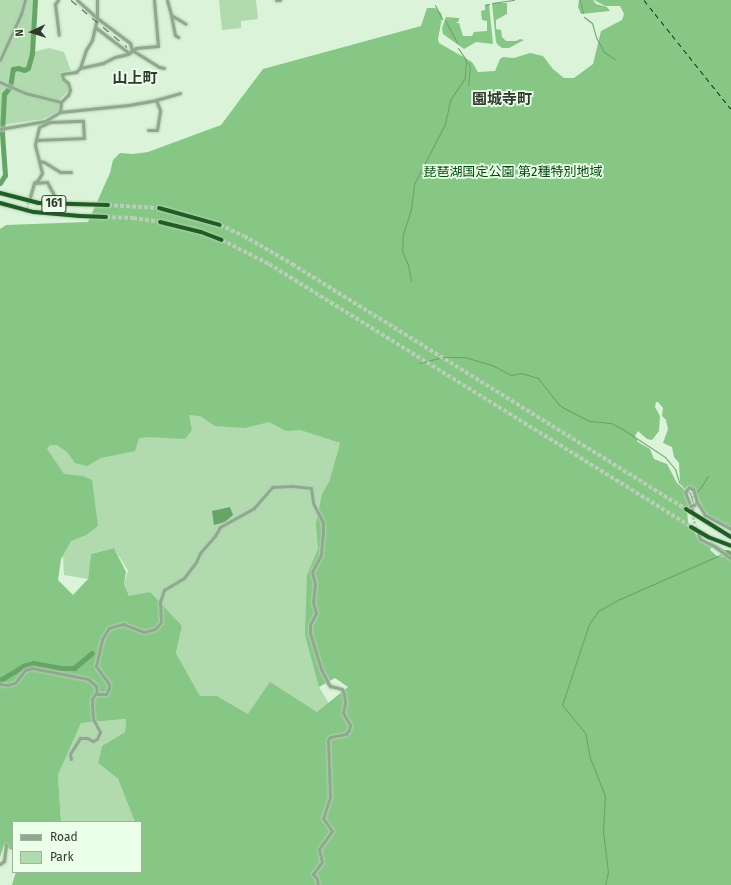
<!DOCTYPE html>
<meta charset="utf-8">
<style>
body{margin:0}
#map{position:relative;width:731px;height:885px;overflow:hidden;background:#daf3d9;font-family:"Fira Sans","Noto Sans JP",sans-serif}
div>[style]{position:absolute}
.green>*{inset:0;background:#b1daaf}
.forest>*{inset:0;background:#86c785}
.water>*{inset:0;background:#65a565}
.stream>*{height:1px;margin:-0.5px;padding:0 0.5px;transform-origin:0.5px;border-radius:0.5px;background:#65a565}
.river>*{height:5px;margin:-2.5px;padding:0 2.5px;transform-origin:2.5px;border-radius:2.5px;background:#65a565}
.ferry>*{height:1px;margin-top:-0.5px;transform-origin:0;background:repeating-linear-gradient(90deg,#033307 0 5px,transparent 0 9px)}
.minor-tunnel>*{height:3px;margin-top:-1.5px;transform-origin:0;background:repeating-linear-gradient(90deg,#b8ceb7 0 3px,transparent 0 4.5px)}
.highway-tunnel>*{height:4px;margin-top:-2px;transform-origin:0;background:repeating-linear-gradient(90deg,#b8ceb7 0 4px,transparent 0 6px)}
.roads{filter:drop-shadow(0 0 1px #b8ceb7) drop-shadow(0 0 1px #b8ceb7)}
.minor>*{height:3px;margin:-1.5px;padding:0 1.5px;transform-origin:1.5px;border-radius:1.5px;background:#8eaa8d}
.highway>*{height:4px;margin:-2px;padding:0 2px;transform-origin:2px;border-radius:2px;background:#1e5e21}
.rail>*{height:1px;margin-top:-0.5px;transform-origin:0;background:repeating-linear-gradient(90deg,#5d6a5c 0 7px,transparent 0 14px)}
.bridges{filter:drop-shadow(0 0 1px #b8ceb7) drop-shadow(0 0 1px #b8ceb7)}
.minor-bridge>*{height:3px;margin:-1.5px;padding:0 1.5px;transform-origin:1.5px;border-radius:1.5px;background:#8eaa8d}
span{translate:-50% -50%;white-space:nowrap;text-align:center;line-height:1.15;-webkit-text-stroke:3.5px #ebffe9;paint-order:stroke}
.shield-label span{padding:1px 3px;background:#ebffe9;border:1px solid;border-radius:3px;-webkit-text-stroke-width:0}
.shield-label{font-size:12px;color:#313a30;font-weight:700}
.park-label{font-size:13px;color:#014b0a}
.quarter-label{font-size:15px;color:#313a30;font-weight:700}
.legend{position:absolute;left:12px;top:821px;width:130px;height:52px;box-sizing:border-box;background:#ebffe9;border:1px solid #a1b09f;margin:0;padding:5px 7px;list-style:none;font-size:12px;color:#313a30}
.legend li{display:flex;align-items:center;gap:8px;height:20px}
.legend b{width:20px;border:1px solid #a1b09f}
.north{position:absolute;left:12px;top:12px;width:40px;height:40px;-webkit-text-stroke:3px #ebffe9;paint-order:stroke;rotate:266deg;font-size:11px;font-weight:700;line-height:16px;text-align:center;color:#313a30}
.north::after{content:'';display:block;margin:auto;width:14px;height:18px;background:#313a30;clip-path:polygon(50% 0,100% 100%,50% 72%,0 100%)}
</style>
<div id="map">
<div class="green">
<div style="clip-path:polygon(0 0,36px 0,33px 52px,49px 48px,64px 52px,71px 71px,61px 72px,61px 79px,67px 85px,68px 91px,60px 99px,59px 111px,43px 119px,0 125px)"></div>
<div style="clip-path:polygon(219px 0,256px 0,258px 19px,241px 21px,241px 28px,222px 30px)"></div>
<div style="clip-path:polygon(190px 413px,270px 420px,340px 443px,329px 482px,319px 687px,333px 710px,313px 715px,248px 714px,217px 696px,200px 696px,176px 653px,182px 626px,129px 596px,124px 584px,128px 571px,114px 548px,91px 554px,88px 579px,64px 575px,59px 474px,43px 448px,51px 440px)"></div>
<div style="clip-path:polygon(126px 719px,125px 732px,102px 746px,98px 763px,118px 779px,135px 822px,61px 822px,58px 775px,81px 723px)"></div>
</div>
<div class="forest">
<div style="clip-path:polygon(579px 0,593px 0,596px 4px,607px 7px,610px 11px,581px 14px,578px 7px)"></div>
<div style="clip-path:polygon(evenodd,594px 0,731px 0,731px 528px,706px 515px,693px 488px,689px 486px,686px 488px,680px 482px,679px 463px,674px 457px,672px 447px,663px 443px,668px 429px,666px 420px,662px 416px,663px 408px,658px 402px,656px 402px,655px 407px,660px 416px,659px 431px,652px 440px,647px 439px,638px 431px,635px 436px,638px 442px,650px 449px,654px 459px,667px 464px,677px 483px,684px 489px,690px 502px,687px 511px,688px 522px,701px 542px,712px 546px,710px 550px,718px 557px,731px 555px,731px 885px,12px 885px,16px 872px,141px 872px,141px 822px,135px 822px,118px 779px,98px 763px,102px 746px,125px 732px,126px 719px,81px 723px,58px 775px,61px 822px,13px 822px,13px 851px,4px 845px,0 857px,0 229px,6px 225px,88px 222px,110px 173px,113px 160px,120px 153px,133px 154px,148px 152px,221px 125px,263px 69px,421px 26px,427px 8px,435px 8px,441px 13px,442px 18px,438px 39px,439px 43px,472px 62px,478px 72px,495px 71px,500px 59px,503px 57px,514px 58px,530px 53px,543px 56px,553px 69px,564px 78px,574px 78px,593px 64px,601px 31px,622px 20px,624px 14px,620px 6px,605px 6px,594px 0,189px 415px,200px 416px,215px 426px,245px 428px,269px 422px,286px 431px,300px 430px,340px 443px,329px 482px,322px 494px,316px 523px,318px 549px,307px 575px,305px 635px,319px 687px,335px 678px,348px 687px,317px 712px,270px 682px,248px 714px,217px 696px,200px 696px,176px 653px,182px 626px,150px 592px,129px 596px,124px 584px,126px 572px,114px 548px,91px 554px,88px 579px,73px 595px,58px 580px,61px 559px,71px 541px,86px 535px,98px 526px,92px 480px,83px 476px,64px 474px,47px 449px,50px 445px,57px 445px,67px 452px,75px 463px,87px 466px,101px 458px,135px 451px,139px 438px,149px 437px,185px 439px,192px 430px,189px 415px)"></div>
<div style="clip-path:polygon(492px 3px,507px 3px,507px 14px,496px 20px,496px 29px,501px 30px,502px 37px,506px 41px,516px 41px,520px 39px,524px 40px,509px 48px,502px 48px,498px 45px,496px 42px)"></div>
<div style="clip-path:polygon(489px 4px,493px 44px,476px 42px,464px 49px,443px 34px,442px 28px,446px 17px,459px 18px,459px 21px,456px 23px,459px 23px,463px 36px,472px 36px,474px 32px,487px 31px,487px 21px,482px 20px,481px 11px,485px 10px,485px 5px)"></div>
</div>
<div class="water">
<div style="clip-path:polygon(230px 507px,233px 515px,225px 522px,214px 525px,212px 511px)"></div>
</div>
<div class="stream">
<div style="left:580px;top:0;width:13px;rotate:77deg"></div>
<div style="left:492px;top:3px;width:22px;rotate:-8deg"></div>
<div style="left:435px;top:5px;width:16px;rotate:63deg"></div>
<div style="left:485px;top:5px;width:4px;rotate:-14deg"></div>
<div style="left:584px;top:17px;width:10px;rotate:37deg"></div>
<div style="left:592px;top:23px;width:15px;rotate:74deg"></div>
<div style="left:596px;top:37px;width:17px;rotate:62deg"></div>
<div style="left:604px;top:52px;width:14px;rotate:34deg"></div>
<div style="left:445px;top:20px;width:26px;rotate:62deg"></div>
<div style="left:458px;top:48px;width:14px;rotate:56deg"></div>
<div style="left:468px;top:63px;width:4px;rotate:63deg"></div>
<div style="left:470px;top:67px;width:18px;rotate:96deg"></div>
<div style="left:411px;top:281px;width:16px;rotate:-101deg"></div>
<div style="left:408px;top:265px;width:15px;rotate:-113deg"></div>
<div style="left:402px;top:251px;width:17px;rotate:-87deg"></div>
<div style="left:403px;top:234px;width:26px;rotate:-72deg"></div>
<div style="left:411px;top:209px;width:25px;rotate:-83deg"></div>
<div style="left:414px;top:184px;width:68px;rotate:-62.7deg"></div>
<div style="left:445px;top:124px;width:25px;rotate:-78deg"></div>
<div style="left:450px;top:100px;width:27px;rotate:-56deg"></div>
<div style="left:465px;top:78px;width:18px;rotate:-87deg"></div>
<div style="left:419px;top:363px;width:25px;rotate:-14deg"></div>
<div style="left:443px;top:357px;width:21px"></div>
<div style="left:464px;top:357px;width:29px;rotate:16deg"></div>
<div style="left:492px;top:365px;width:21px;rotate:28deg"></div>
<div style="left:511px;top:375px;width:10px;rotate:-11deg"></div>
<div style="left:521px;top:373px;width:18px;rotate:16deg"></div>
<div style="left:538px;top:378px;width:33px;rotate:52deg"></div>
<div style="left:558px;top:404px;width:7px;rotate:34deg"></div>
<div style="left:564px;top:408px;width:28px;rotate:27deg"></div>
<div style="left:589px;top:421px;width:22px;rotate:5deg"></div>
<div style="left:611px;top:423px;width:11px;rotate:27deg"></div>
<div style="left:621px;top:428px;width:53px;rotate:33.4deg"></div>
<div style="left:665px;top:457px;width:16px;rotate:50deg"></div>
<div style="left:675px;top:469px;width:14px;rotate:73deg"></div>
<div style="left:679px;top:482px;width:16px;rotate:45deg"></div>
<div style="left:690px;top:493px;width:10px;rotate:73deg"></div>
<div style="left:692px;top:497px;width:13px;rotate:-48deg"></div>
<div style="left:701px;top:487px;width:13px;rotate:-58deg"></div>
<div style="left:710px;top:542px;width:20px;rotate:30deg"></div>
<div style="left:605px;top:885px;width:13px;rotate:-77deg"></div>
<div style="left:608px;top:872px;width:40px;rotate:-97.1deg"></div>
<div style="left:603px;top:832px;width:36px;rotate:-87deg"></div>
<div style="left:605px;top:796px;width:41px;rotate:-111.5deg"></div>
<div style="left:590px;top:758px;width:25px;rotate:-101deg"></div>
<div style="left:585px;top:733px;width:36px;rotate:-129deg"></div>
<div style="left:562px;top:705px;width:85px;rotate:-71.6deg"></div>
<div style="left:589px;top:624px;width:16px;rotate:-55deg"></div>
<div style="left:598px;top:611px;width:25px;rotate:-29deg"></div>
<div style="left:620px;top:599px;width:111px;rotate:-23.8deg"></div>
</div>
<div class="river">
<div style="left:0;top:183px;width:9px;rotate:-58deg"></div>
<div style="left:5px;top:175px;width:42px;rotate:-94.1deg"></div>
<div style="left:2px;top:133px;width:39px;rotate:-87deg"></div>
<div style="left:4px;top:94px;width:9px;rotate:-49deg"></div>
<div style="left:10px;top:87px;width:18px;rotate:-81deg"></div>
<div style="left:13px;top:69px;width:5px;rotate:-11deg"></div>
<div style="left:18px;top:68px;width:6px;rotate:18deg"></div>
<div style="left:24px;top:70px;width:4px;rotate:-27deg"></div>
<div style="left:28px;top:68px;width:16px;rotate:-75deg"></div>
<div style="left:32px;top:53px;width:53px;rotate:-86.8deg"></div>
<div style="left:727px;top:552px;width:4px;rotate:27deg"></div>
<div style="left:0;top:680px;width:27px;rotate:-31deg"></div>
<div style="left:23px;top:666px;width:10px;rotate:-17deg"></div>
<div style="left:33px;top:663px;width:27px;rotate:10deg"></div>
<div style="left:60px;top:668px;width:14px"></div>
<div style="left:74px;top:668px;width:23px;rotate:-40deg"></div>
</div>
<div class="ferry">
<div style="left:644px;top:0;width:139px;rotate:51.4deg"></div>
</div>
<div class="minor-tunnel">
<div style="left:26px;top:213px;width:15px;rotate:-79deg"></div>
<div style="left:692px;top:512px;width:21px;rotate:76deg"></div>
</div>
<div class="highway-tunnel">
<div style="left:108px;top:205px;width:51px;rotate:3.4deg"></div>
<div style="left:106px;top:217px;width:27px;rotate:2deg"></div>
<div style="left:133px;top:218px;width:27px;rotate:8deg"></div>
<div style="left:220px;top:225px;width:26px;rotate:25deg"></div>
<div style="left:244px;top:236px;width:56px;rotate:30.3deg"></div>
<div style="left:292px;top:264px;width:464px;rotate:31.9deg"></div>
<div style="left:222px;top:240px;width:53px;rotate:27.1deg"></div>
<div style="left:269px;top:264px;width:497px;rotate:31.9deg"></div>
</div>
<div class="roads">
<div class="minor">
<div style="left:58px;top:0;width:5px;rotate:127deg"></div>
<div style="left:55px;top:4px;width:31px;rotate:83deg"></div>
<div style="left:77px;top:0;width:27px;rotate:42deg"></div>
<div style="left:97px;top:18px;width:41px;rotate:37.1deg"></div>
<div style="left:130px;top:43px;width:7px;rotate:74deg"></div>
<div style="left:132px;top:50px;width:32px;rotate:32deg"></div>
<div style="left:159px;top:67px;width:5px;rotate:11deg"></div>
<div style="left:167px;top:0;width:16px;rotate:75deg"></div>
<div style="left:171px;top:15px;width:17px;rotate:31deg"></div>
<div style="left:276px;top:0;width:4px"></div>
<div style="left:171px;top:15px;width:20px;rotate:79deg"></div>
<div style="left:175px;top:35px;width:4px;rotate:34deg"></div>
<div style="left:95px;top:27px;width:43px;rotate:37.4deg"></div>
<div style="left:0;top:60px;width:51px;rotate:-65.5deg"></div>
<div style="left:21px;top:14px;width:15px;rotate:-74deg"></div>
<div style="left:80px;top:68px;width:19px;rotate:-72deg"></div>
<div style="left:86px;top:50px;width:12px;rotate:-59deg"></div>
<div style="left:92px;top:40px;width:23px;rotate:-77deg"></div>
<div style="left:97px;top:18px;width:18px;rotate:-90deg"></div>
<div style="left:0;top:82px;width:27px;rotate:24deg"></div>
<div style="left:25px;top:93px;width:37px;rotate:14deg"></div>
<div style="left:60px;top:112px;width:10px;rotate:-84deg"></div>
<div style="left:61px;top:102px;width:10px;rotate:-45deg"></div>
<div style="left:68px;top:95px;width:5px;rotate:-68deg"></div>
<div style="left:70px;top:90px;width:7px;rotate:-106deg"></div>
<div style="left:68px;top:83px;width:6px;rotate:-141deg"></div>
<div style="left:63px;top:79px;width:5px;rotate:-101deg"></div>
<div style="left:62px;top:74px;width:14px;rotate:-8deg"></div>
<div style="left:76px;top:72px;width:6px;rotate:-45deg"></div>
<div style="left:80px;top:68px;width:24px;rotate:-12deg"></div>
<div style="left:103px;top:63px;width:13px;rotate:-27deg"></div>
<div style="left:115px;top:57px;width:13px;rotate:-13deg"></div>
<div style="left:128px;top:54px;width:10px;rotate:-37deg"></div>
<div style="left:136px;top:48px;width:22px;rotate:-5deg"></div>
<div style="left:158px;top:46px;width:46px;rotate:-95deg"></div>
<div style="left:0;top:129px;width:46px;rotate:-10.1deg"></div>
<div style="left:45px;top:121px;width:17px;rotate:-31deg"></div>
<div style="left:60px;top:112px;width:69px;rotate:-5.8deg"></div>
<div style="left:129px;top:105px;width:27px;rotate:-10deg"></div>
<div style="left:156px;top:100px;width:25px;rotate:-16deg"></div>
<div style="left:148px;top:130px;width:9px"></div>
<div style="left:157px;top:130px;width:20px;rotate:-81deg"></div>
<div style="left:160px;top:110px;width:11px;rotate:-112deg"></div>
<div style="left:39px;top:161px;width:5px;rotate:11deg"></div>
<div style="left:44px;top:162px;width:19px;rotate:32deg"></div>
<div style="left:60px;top:172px;width:11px"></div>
<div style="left:34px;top:183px;width:13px;rotate:-4deg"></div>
<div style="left:47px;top:182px;width:15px;rotate:62deg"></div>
<div style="left:30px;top:197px;width:15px;rotate:-74deg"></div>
<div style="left:34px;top:183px;width:5px;rotate:-37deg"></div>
<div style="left:38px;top:180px;width:8px;rotate:-60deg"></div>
<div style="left:42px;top:173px;width:29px;rotate:-104deg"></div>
<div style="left:35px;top:145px;width:5px;rotate:-79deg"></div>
<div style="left:36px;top:140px;width:13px;rotate:-77deg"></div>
<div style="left:39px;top:127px;width:12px;rotate:-24deg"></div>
<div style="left:50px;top:122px;width:33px;rotate:-2deg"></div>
<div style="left:83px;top:121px;width:17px;rotate:87deg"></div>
<div style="left:84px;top:138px;width:48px;rotate:177.6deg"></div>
<div style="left:697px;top:502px;width:15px;rotate:58deg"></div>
<div style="left:705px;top:515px;width:30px;rotate:28deg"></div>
<div style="left:692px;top:510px;width:19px;rotate:-111deg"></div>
<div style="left:685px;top:492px;width:6px;rotate:-51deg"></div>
<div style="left:689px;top:487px;width:4px;rotate:27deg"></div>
<div style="left:693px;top:489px;width:10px;rotate:73deg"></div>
<div style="left:696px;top:499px;width:3px;rotate:72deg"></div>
<div style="left:697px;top:502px;width:4px;rotate:135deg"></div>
<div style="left:698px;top:534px;width:5px;rotate:68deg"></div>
<div style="left:700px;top:539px;width:16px;rotate:27deg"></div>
<div style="left:714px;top:546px;width:21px;rotate:37deg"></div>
<div style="left:0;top:684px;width:7px;rotate:8deg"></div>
<div style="left:7px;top:685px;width:8px;rotate:-14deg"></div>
<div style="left:15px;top:683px;width:16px;rotate:-52deg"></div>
<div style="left:25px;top:670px;width:7px;rotate:-16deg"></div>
<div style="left:32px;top:668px;width:57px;rotate:11.1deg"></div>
<div style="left:88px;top:679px;width:11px;rotate:41deg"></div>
<div style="left:96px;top:686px;width:8px;rotate:83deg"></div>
<div style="left:97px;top:694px;width:9px"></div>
<div style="left:106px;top:694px;width:7px;rotate:-63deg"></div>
<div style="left:109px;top:688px;width:4px;rotate:-90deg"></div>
<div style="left:109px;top:684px;width:22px;rotate:-126deg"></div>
<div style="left:96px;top:666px;width:28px;rotate:-77deg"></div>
<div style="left:102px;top:639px;width:13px;rotate:-58deg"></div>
<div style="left:109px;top:628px;width:15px;rotate:-16deg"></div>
<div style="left:123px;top:624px;width:22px;rotate:21deg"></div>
<div style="left:144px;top:632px;width:11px;rotate:-15deg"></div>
<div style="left:155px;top:629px;width:9px;rotate:-49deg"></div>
<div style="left:161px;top:622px;width:20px;rotate:-93deg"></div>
<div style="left:160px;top:602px;width:13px;rotate:-72deg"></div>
<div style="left:164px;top:590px;width:23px;rotate:-31deg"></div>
<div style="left:184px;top:578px;width:20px;rotate:-53deg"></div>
<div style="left:196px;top:562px;width:10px;rotate:-66deg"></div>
<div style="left:200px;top:553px;width:23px;rotate:-49deg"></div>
<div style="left:215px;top:536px;width:10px;rotate:-61deg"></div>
<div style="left:220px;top:527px;width:39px;rotate:-29deg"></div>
<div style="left:254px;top:508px;width:28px;rotate:-49deg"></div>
<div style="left:272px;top:487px;width:20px;rotate:-3deg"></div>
<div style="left:292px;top:486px;width:19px;rotate:6deg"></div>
<div style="left:311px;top:488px;width:15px;rotate:82deg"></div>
<div style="left:313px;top:503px;width:22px;rotate:63deg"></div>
<div style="left:323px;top:523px;width:8px;rotate:90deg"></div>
<div style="left:323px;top:531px;width:24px;rotate:95deg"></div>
<div style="left:321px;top:555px;width:19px;rotate:118deg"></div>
<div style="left:312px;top:572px;width:12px;rotate:76deg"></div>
<div style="left:315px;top:584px;width:18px;rotate:96deg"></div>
<div style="left:313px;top:602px;width:11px;rotate:75deg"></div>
<div style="left:316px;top:613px;width:13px;rotate:117deg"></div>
<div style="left:310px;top:625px;width:8px;rotate:90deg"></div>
<div style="left:310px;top:633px;width:38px;rotate:73deg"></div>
<div style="left:321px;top:669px;width:16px;rotate:63deg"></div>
<div style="left:328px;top:683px;width:4px;rotate:56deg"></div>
<div style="left:330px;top:686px;width:12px;rotate:14deg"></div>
<div style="left:342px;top:689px;width:5px;rotate:68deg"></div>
<div style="left:344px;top:694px;width:9px;rotate:84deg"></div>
<div style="left:345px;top:703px;width:10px;rotate:101deg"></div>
<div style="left:343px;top:713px;width:14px;rotate:60deg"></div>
<div style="left:350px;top:725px;width:5px;rotate:101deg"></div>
<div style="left:349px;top:730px;width:5px;rotate:127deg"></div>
<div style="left:346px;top:734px;width:16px;rotate:169deg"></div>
<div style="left:330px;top:737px;width:4px;rotate:124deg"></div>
<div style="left:328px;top:740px;width:57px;rotate:88deg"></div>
<div style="left:330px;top:797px;width:22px;rotate:108deg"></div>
<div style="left:323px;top:818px;width:16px;rotate:55deg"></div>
<div style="left:332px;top:831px;width:22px;rotate:126deg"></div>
<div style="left:319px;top:849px;width:13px;rotate:77deg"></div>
<div style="left:322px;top:862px;width:15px;rotate:127deg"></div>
<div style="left:313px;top:874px;width:6px;rotate:51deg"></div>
<div style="left:317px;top:879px;width:6px;rotate:81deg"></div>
<div style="left:71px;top:759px;width:5px;rotate:-101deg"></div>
<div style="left:70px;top:754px;width:19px;rotate:-58deg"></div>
<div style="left:80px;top:738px;width:7px"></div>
<div style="left:87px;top:738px;width:7px;rotate:27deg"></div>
<div style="left:93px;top:741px;width:4px;rotate:-27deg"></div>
<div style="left:97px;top:739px;width:8px;rotate:-67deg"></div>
<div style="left:100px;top:732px;width:15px;rotate:-118deg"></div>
<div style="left:93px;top:719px;width:15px;rotate:-94deg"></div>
<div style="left:92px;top:704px;width:5px;rotate:-90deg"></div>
<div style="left:92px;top:699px;width:7px;rotate:-56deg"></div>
<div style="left:0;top:864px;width:5px;rotate:-37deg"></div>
<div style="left:4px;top:861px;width:16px;rotate:-83deg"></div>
</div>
<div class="highway">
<div style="left:0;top:193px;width:40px;rotate:14.4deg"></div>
<div style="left:39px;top:203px;width:69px;rotate:1.7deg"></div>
<div style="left:0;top:203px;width:35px;rotate:15deg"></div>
<div style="left:34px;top:212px;width:46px;rotate:5deg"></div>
<div style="left:80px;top:216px;width:26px;rotate:2deg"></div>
<div style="left:159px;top:208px;width:63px;rotate:15.6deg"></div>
<div style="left:160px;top:222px;width:42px;rotate:13.7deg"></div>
<div style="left:201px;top:232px;width:22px;rotate:21deg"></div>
<div style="left:686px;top:509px;width:53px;rotate:31.9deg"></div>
<div style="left:691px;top:527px;width:20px;rotate:30deg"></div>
<div style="left:708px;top:537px;width:25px;rotate:21deg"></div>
</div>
</div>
<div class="rail">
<div style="left:71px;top:0;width:73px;rotate:40deg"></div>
</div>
<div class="bridges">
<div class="minor-bridge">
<div style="left:690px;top:506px;width:4px;rotate:-14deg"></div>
</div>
</div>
<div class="shield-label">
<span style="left:54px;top:204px">161</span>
</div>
<div class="park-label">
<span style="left:513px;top:172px">琵琶湖国定公園 第2種特別地域</span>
</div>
<div class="quarter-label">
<span style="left:135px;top:79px">山上町</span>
<span style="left:502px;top:100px">園城寺町</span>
</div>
<ul class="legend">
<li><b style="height:5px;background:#8eaa8d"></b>Road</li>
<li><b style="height:11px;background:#b1daaf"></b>Park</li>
</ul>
<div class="north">N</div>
</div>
